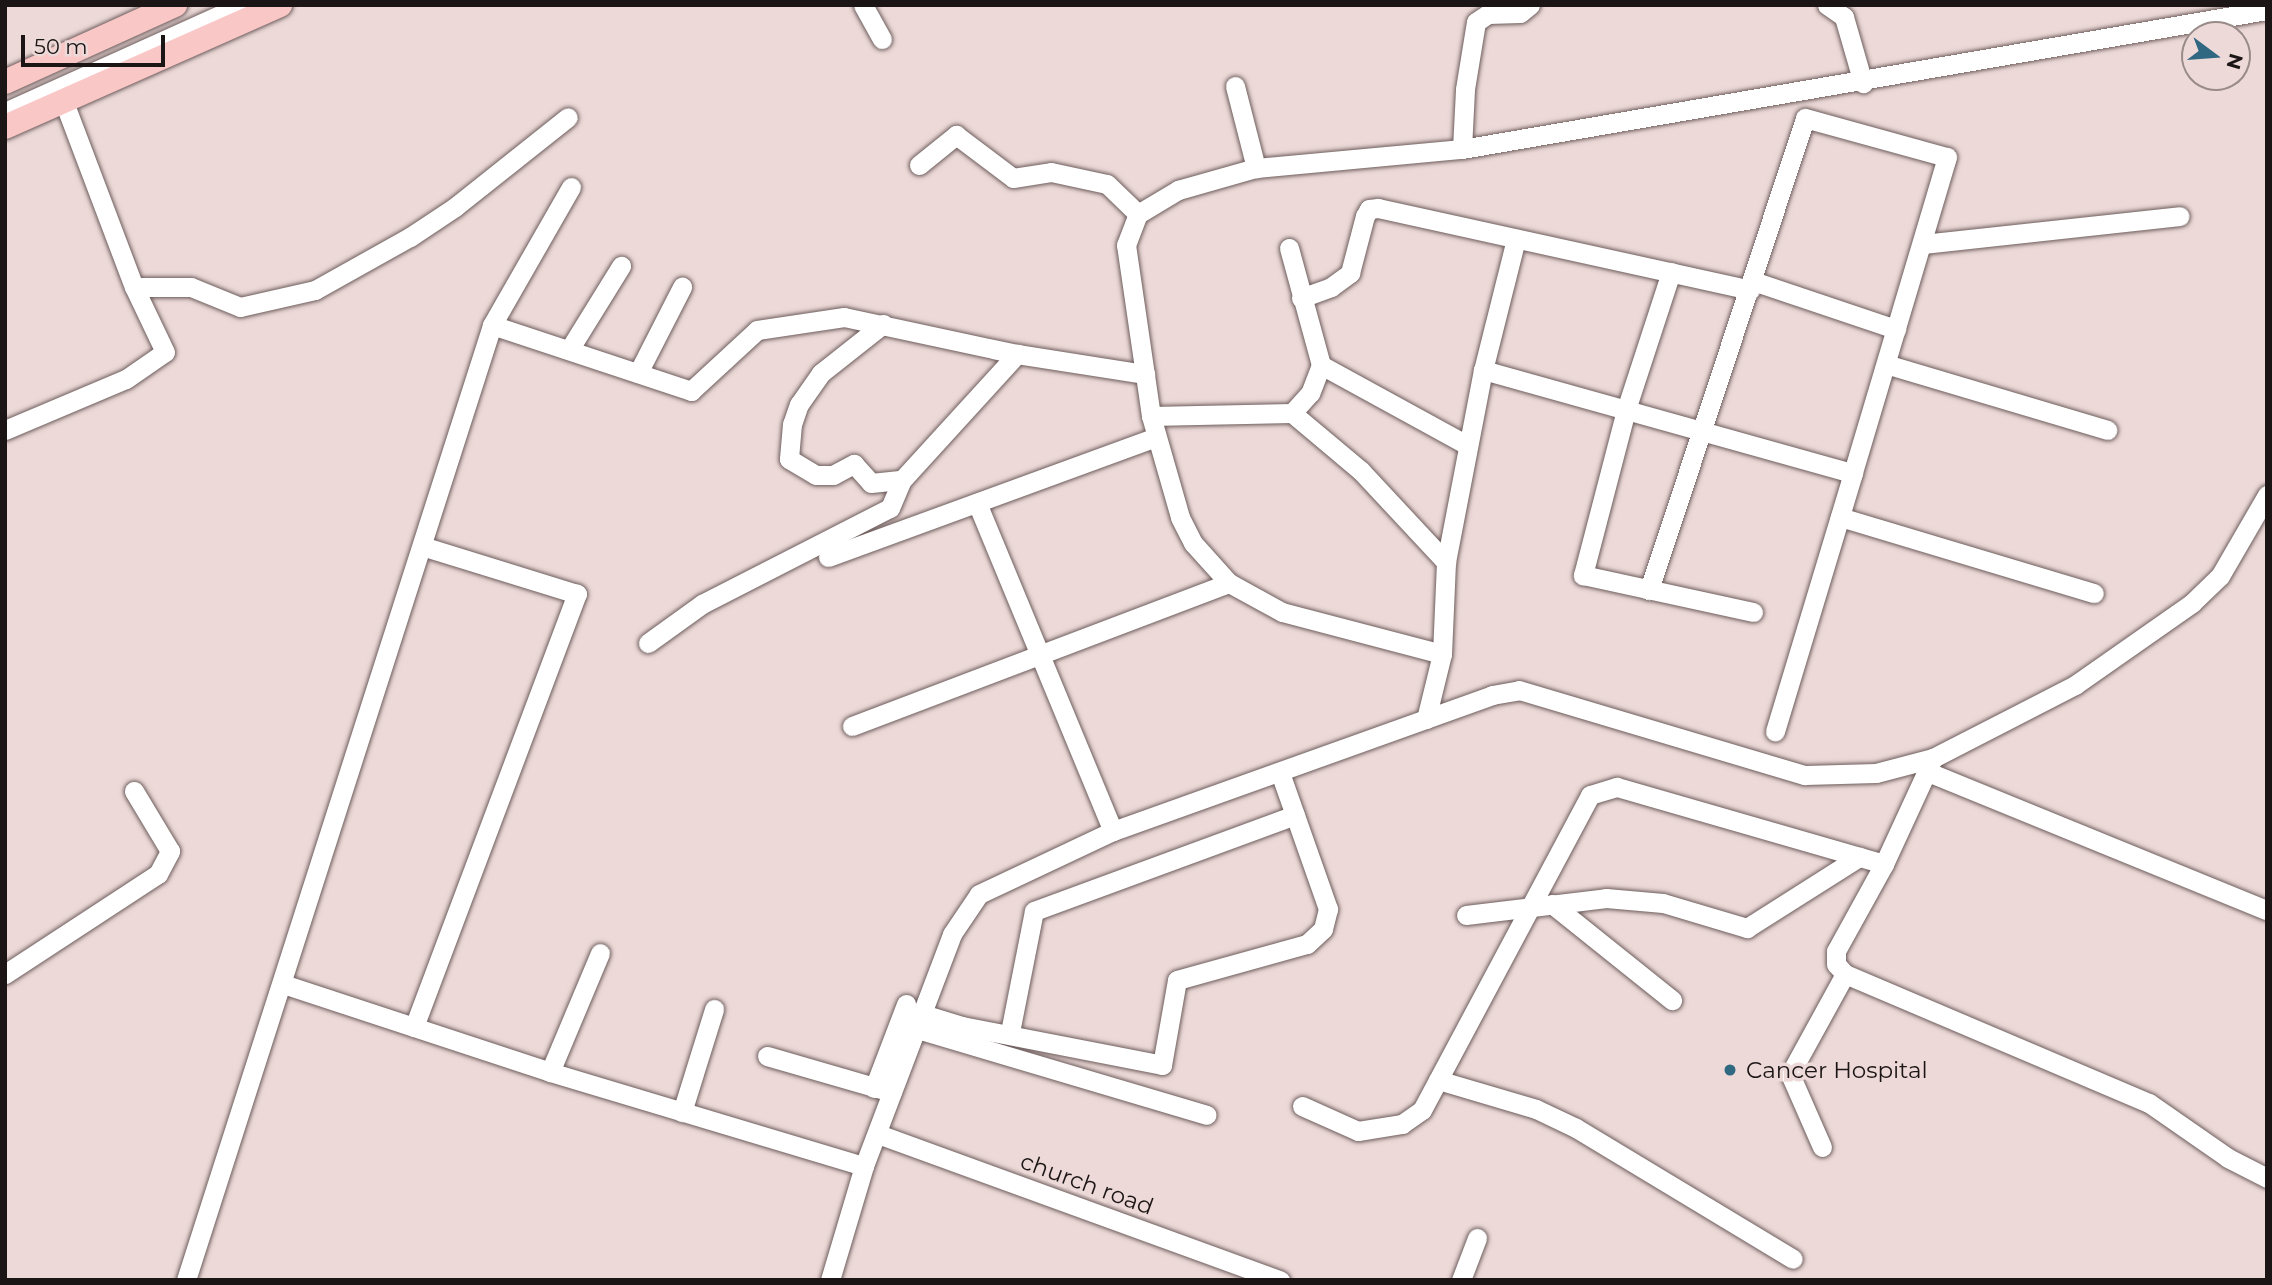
<!DOCTYPE html>
<style>
body{margin:0}
#map{position:relative;width:2272px;height:1285px;overflow:hidden;background:#ecd9d8;font-family:Montserrat,sans-serif}
div>[style]{position:absolute}
.roads{filter:drop-shadow(0 0 2px #6d5d5c) drop-shadow(0 0 2px #6d5d5c)}
.minor>*{height:19px;margin:-9.5px;padding:0 9.5px;transform-origin:9.5px;border-radius:9.5px;background:#fff}
.major>*{height:24px;margin:-12px;padding:0 12px;transform-origin:12px;border-radius:12px;background:#fac7c7}
.dots>*{width:19px;height:19px;translate:-50% -50%;box-sizing:border-box;border:4px solid #ecd9d8;border-radius:50%}
span{translate:-50% -50%;white-space:nowrap;text-align:center;line-height:1.15;-webkit-text-stroke:7px #ecd9d8;paint-order:stroke}
.poi-label{font-size:23px;color:#1c1515}
.left{translate:0 -50%;text-align:left}
.street-label{font-size:23px;color:#1c1515}
.frame{position:absolute;inset:0;border:7px solid #1c1515;pointer-events:none}
.north{position:absolute;left:2181px;top:21px;width:70px;height:70px;box-sizing:border-box;background:#ecd9d8;border:2px solid #998b8a;border-radius:50%;rotate:106deg;font-size:19px;font-weight:700;line-height:28px;text-align:center;color:#1c1515}
.north::after{content:'';display:block;margin:auto;width:24px;height:32px;background:#306882;clip-path:polygon(50% 0,100% 100%,50% 72%,0 100%)}
.scale{position:absolute;left:21px;top:35px;width:144px;height:32px;box-sizing:border-box;border:4px solid #1c1515;border-top:0;padding-left:9px;font-size:21px;line-height:24px;white-space:nowrap;color:#1c1515;-webkit-text-stroke:5px #ecd9d8;paint-order:stroke}
</style>
<div id="map">
<div class="roads">
<div class="minor">
<div style="left:863px;top:5px;width:39px;rotate:61deg"></div>
<div style="left:1827px;top:5px;width:21px;rotate:35deg"></div>
<div style="left:1844px;top:17px;width:69px;rotate:73.9deg"></div>
<div style="left:1235px;top:86px;width:85px;rotate:75.6deg"></div>
<div style="left:64px;top:102px;width:198px;rotate:69.3deg"></div>
<div style="left:134px;top:287px;width:57px"></div>
<div style="left:191px;top:287px;width:53px;rotate:22.2deg"></div>
<div style="left:240px;top:307px;width:77px;rotate:-12.8deg"></div>
<div style="left:315px;top:290px;width:109px;rotate:-29.2deg"></div>
<div style="left:410px;top:237px;width:54px;rotate:-33.7deg"></div>
<div style="left:455px;top:207px;width:144px;rotate:-38.5deg"></div>
<div style="left:5px;top:112px;width:260px;rotate:-24.3deg"></div>
<div style="left:1462px;top:149px;width:60px;rotate:-87.1deg"></div>
<div style="left:1465px;top:89px;width:68px;rotate:-80.7deg"></div>
<div style="left:1476px;top:22px;width:14px;rotate:-34deg"></div>
<div style="left:1488px;top:14px;width:32px;rotate:-2deg"></div>
<div style="left:1520px;top:13px;width:13px;rotate:-39deg"></div>
<div style="left:919px;top:165px;width:48px;rotate:-39deg"></div>
<div style="left:956px;top:135px;width:71px;rotate:37deg"></div>
<div style="left:1013px;top:178px;width:38px;rotate:-9deg"></div>
<div style="left:1051px;top:172px;width:57px;rotate:12.1deg"></div>
<div style="left:1107px;top:184px;width:43px;rotate:44.1deg"></div>
<div style="left:1516px;top:239px;width:135px;rotate:104.1deg"></div>
<div style="left:1483px;top:370px;width:384px;rotate:15.6deg"></div>
<div style="left:1853px;top:473px;width:270px;rotate:106.8deg"></div>
<div style="left:1923px;top:244px;width:258px;rotate:-6.2deg"></div>
<div style="left:1289px;top:248px;width:121px;rotate:74.7deg"></div>
<div style="left:1321px;top:365px;width:30px;rotate:111deg"></div>
<div style="left:1310px;top:393px;width:27px;rotate:132deg"></div>
<div style="left:1671px;top:272px;width:145px;rotate:108.1deg"></div>
<div style="left:1626px;top:410px;width:171px;rotate:104.6deg"></div>
<div style="left:1583px;top:575px;width:174px;rotate:12.3deg"></div>
<div style="left:1753px;top:281px;width:151px;rotate:18.6deg"></div>
<div style="left:1301px;top:298px;width:32px;rotate:-20deg"></div>
<div style="left:1331px;top:287px;width:24px;rotate:-36deg"></div>
<div style="left:1350px;top:273px;width:59px;rotate:-75.3deg"></div>
<div style="left:1365px;top:216px;width:8px;rotate:-60deg"></div>
<div style="left:1369px;top:209px;width:9px;rotate:-6deg"></div>
<div style="left:1378px;top:208px;width:381px;rotate:12.4deg"></div>
<div style="left:883px;top:324px;width:79px;rotate:141.7deg"></div>
<div style="left:821px;top:373px;width:38px;rotate:125deg"></div>
<div style="left:799px;top:404px;width:21px;rotate:109deg"></div>
<div style="left:792px;top:424px;width:35px;rotate:95deg"></div>
<div style="left:789px;top:459px;width:31px;rotate:31deg"></div>
<div style="left:816px;top:475px;width:17px"></div>
<div style="left:833px;top:475px;width:24px;rotate:-28deg"></div>
<div style="left:854px;top:464px;width:25px;rotate:48deg"></div>
<div style="left:871px;top:483px;width:31px;rotate:-6deg"></div>
<div style="left:492px;top:325px;width:210px;rotate:18.3deg"></div>
<div style="left:691px;top:391px;width:90px;rotate:-42.7deg"></div>
<div style="left:757px;top:330px;width:88px;rotate:-8.5deg"></div>
<div style="left:844px;top:317px;width:177px;rotate:12.1deg"></div>
<div style="left:1017px;top:354px;width:130px;rotate:8.9deg"></div>
<div style="left:569px;top:350px;width:99px;rotate:-58.2deg"></div>
<div style="left:1886px;top:364px;width:231px;rotate:16.6deg"></div>
<div style="left:1321px;top:365px;width:166px;rotate:28.7deg"></div>
<div style="left:638px;top:373px;width:97px;rotate:-62.9deg"></div>
<div style="left:1151px;top:416px;width:141px;rotate:-1.2deg"></div>
<div style="left:1292px;top:413px;width:90px;rotate:40deg"></div>
<div style="left:1361px;top:471px;width:125px;rotate:47deg"></div>
<div style="left:5px;top:430px;width:131px;rotate:-22.9deg"></div>
<div style="left:126px;top:379px;width:47px;rotate:-34.7deg"></div>
<div style="left:165px;top:352px;width:72px;rotate:-115.5deg"></div>
<div style="left:977px;top:503px;width:355px;rotate:67.5deg"></div>
<div style="left:1840px;top:517px;width:265px;rotate:16.7deg"></div>
<div style="left:828px;top:557px;width:349px;rotate:-20.1deg"></div>
<div style="left:1649px;top:590px;width:497px;rotate:-71.7deg"></div>
<div style="left:1805px;top:118px;width:147px;rotate:15.4deg"></div>
<div style="left:1947px;top:157px;width:330px;rotate:106.6deg"></div>
<div style="left:648px;top:643px;width:67px;rotate:-35.8deg"></div>
<div style="left:702px;top:604px;width:211px;rotate:-27.1deg"></div>
<div style="left:890px;top:508px;width:30px;rotate:-67deg"></div>
<div style="left:902px;top:480px;width:171px;rotate:-47.6deg"></div>
<div style="left:1442px;top:654px;width:165px;rotate:-165.3deg"></div>
<div style="left:1282px;top:612px;width:60px;rotate:-151.3deg"></div>
<div style="left:1229px;top:583px;width:54px;rotate:-132deg"></div>
<div style="left:1193px;top:543px;width:29px;rotate:-117deg"></div>
<div style="left:1180px;top:517px;width:105px;rotate:-106deg"></div>
<div style="left:1151px;top:416px;width:173px;rotate:-98.3deg"></div>
<div style="left:1126px;top:245px;width:33px;rotate:-69deg"></div>
<div style="left:1138px;top:214px;width:47px;rotate:-31deg"></div>
<div style="left:1178px;top:190px;width:81px;rotate:-15.8deg"></div>
<div style="left:1256px;top:168px;width:207px;rotate:-5.3deg"></div>
<div style="left:1462px;top:149px;width:817px;rotate:-9.8deg"></div>
<div style="left:1426px;top:719px;width:67px;rotate:-76.2deg"></div>
<div style="left:1442px;top:654px;width:92px;rotate:-87.5deg"></div>
<div style="left:1446px;top:562px;width:196px;rotate:-79.1deg"></div>
<div style="left:852px;top:726px;width:403px;rotate:-20.8deg"></div>
<div style="left:1928px;top:772px;width:366px;rotate:22.2deg"></div>
<div style="left:1552px;top:904px;width:154px;rotate:38.7deg"></div>
<div style="left:1466px;top:915px;width:141px;rotate:-6.9deg"></div>
<div style="left:1606px;top:898px;width:57px;rotate:5deg"></div>
<div style="left:1663px;top:903px;width:88px;rotate:16.6deg"></div>
<div style="left:1747px;top:928px;width:133px;rotate:-32.4deg"></div>
<div style="left:5px;top:974px;width:183px;rotate:-33.2deg"></div>
<div style="left:158px;top:874px;width:26px;rotate:-62deg"></div>
<div style="left:170px;top:851px;width:70px;rotate:-121deg"></div>
<div style="left:1845px;top:974px;width:330px;rotate:23deg"></div>
<div style="left:2149px;top:1103px;width:96px;rotate:34.8deg"></div>
<div style="left:2228px;top:1158px;width:44px;rotate:27.1deg"></div>
<div style="left:283px;top:984px;width:281px;rotate:18.2deg"></div>
<div style="left:550px;top:1072px;width:328px;rotate:16.7deg"></div>
<div style="left:923px;top:1014px;width:41px;rotate:17.1deg"></div>
<div style="left:962px;top:1026px;width:204px;rotate:11deg"></div>
<div style="left:1162px;top:1065px;width:86px;rotate:-80deg"></div>
<div style="left:1177px;top:980px;width:135px;rotate:-15.5deg"></div>
<div style="left:1307px;top:944px;width:22px;rotate:-43deg"></div>
<div style="left:1323px;top:929px;width:21px;rotate:-76deg"></div>
<div style="left:1328px;top:909px;width:144px;rotate:-109.4deg"></div>
<div style="left:414px;top:1027px;width:463px;rotate:-69.4deg"></div>
<div style="left:577px;top:594px;width:162px;rotate:-162.8deg"></div>
<div style="left:917px;top:1029px;width:302px;rotate:16.5deg"></div>
<div style="left:1010px;top:1032px;width:123px;rotate:-78.8deg"></div>
<div style="left:1034px;top:911px;width:278px;rotate:-20.2deg"></div>
<div style="left:767px;top:1056px;width:130px;rotate:16.1deg"></div>
<div style="left:550px;top:1072px;width:129px;rotate:-67.2deg"></div>
<div style="left:1438px;top:1080px;width:102px;rotate:16.5deg"></div>
<div style="left:1536px;top:1109px;width:44px;rotate:25.4deg"></div>
<div style="left:1576px;top:1128px;width:253px;rotate:31.1deg"></div>
<div style="left:874px;top:1088px;width:90px;rotate:-69.1deg"></div>
<div style="left:1302px;top:1106px;width:61px;rotate:24.1deg"></div>
<div style="left:1358px;top:1131px;width:45px;rotate:-9deg"></div>
<div style="left:1402px;top:1124px;width:24px;rotate:-35deg"></div>
<div style="left:1422px;top:1110px;width:357px;rotate:-61.9deg"></div>
<div style="left:1590px;top:795px;width:28px;rotate:-17deg"></div>
<div style="left:1617px;top:787px;width:278px;rotate:16.1deg"></div>
<div style="left:682px;top:1112px;width:108px;rotate:-72.7deg"></div>
<div style="left:878px;top:1134px;width:428px;rotate:20deg"></div>
<div style="left:1822px;top:1147px;width:80px;rotate:-113.7deg"></div>
<div style="left:1790px;top:1074px;width:114px;rotate:-61.2deg"></div>
<div style="left:1845px;top:974px;width:13px;rotate:-132deg"></div>
<div style="left:1836px;top:964px;width:13px;rotate:-90deg"></div>
<div style="left:1836px;top:951px;width:99px;rotate:-61.1deg"></div>
<div style="left:1884px;top:864px;width:117px;rotate:-65.2deg"></div>
<div style="left:186px;top:1280px;width:1003px;rotate:-72.23deg"></div>
<div style="left:492px;top:325px;width:159px;rotate:-60.2deg"></div>
<div style="left:830px;top:1280px;width:119px;rotate:-73.4deg"></div>
<div style="left:864px;top:1166px;width:248px;rotate:-69.2deg"></div>
<div style="left:952px;top:934px;width:48px;rotate:-56deg"></div>
<div style="left:979px;top:894px;width:148px;rotate:-25.2deg"></div>
<div style="left:1113px;top:831px;width:403px;rotate:-19.7deg"></div>
<div style="left:1492px;top:695px;width:27px;rotate:-10deg"></div>
<div style="left:1519px;top:690px;width:298px;rotate:16.6deg"></div>
<div style="left:1805px;top:775px;width:71px;rotate:-1.6deg"></div>
<div style="left:1876px;top:773px;width:59px;rotate:-14.7deg"></div>
<div style="left:1933px;top:758px;width:160px;rotate:-27.2deg"></div>
<div style="left:2075px;top:685px;width:143px;rotate:-35deg"></div>
<div style="left:2192px;top:603px;width:39px;rotate:-44deg"></div>
<div style="left:2220px;top:576px;width:94px;rotate:-59.9deg"></div>
<div style="left:1461px;top:1280px;width:45px;rotate:-69.1deg"></div>
</div>
<div class="major">
<div style="left:5px;top:82px;width:187px;rotate:-24.4deg"></div>
<div style="left:5px;top:127px;width:301px;rotate:-23.9deg"></div>
</div>
</div>
<div class="dots">
<div style="left:1730px;top:1070px;background:#306882"></div>
</div>
<div class="poi-label">
<span class="left" style="left:1746px;top:1070px">Cancer Hospital</span>
</div>
<div class="street-label">
<span style="left:1087px;top:1184px;rotate:20deg">church road</span>
</div>
<div class="frame"></div>
<div class="north">N</div>
<div class="scale">50 m</div>
</div>
